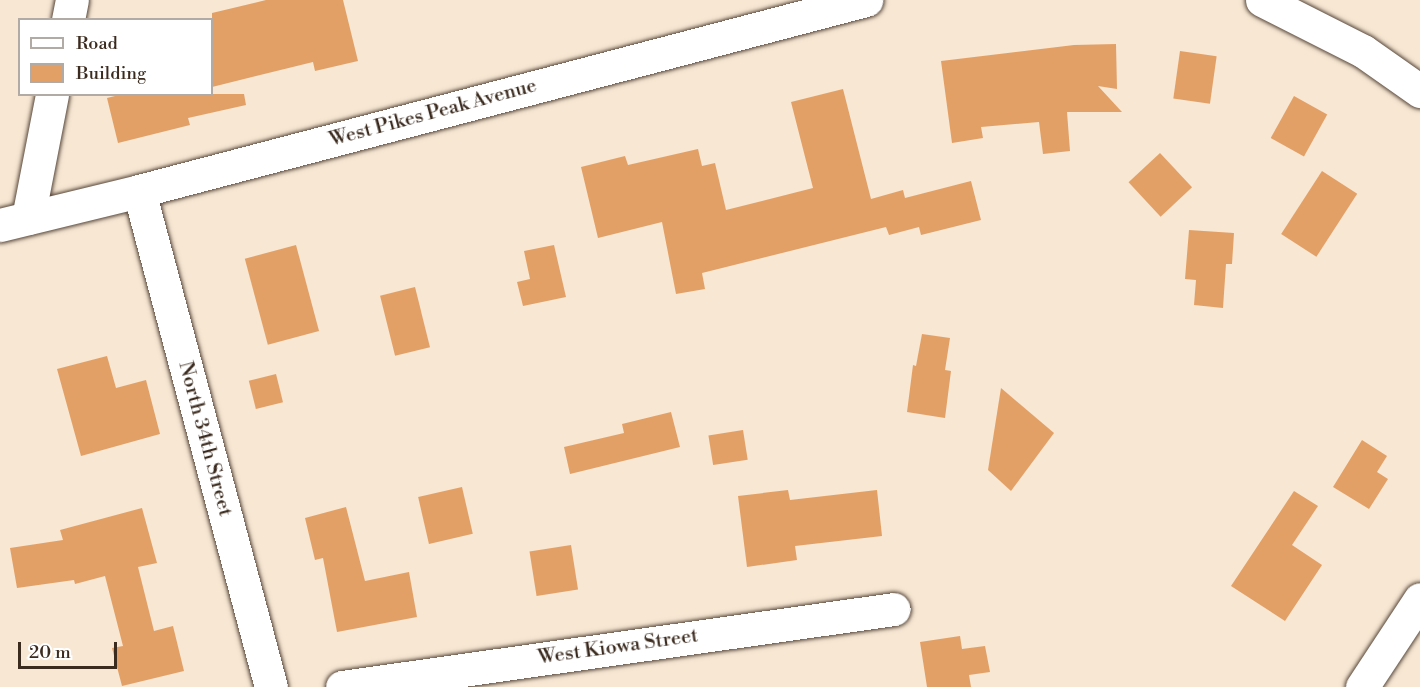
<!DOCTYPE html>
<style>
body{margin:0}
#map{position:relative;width:1420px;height:687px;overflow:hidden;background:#f7e7d3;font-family:"Libre Bodoni",serif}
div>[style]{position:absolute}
.building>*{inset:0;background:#e3a066;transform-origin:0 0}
.roads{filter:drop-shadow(0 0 2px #574639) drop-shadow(0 0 2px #574639)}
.minor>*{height:33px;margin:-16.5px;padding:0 16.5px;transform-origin:16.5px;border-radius:16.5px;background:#fff}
span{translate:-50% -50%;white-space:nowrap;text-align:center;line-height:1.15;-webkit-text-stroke:4.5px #fff;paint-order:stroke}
.street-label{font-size:20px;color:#3b2a1e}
.legend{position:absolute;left:18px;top:18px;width:195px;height:78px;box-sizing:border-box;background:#fff;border:2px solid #b1aaa5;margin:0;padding:8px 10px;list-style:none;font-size:18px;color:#3b2a1e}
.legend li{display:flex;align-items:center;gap:12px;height:30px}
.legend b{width:30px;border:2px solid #b1aaa5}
.scale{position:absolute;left:18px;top:642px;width:99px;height:27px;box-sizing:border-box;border:3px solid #3b2a1e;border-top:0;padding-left:8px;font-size:18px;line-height:21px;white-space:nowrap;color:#3b2a1e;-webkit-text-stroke:4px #fff;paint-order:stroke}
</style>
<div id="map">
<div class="building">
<div style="clip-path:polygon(266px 0,343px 0,358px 61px,315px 71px,313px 62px,212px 87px,212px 13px)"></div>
<div style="clip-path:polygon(1116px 44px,1117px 89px,1098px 86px,1122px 112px,1067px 112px,1070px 151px,1043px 154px,1039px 122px,981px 127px,983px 138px,952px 143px,941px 61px,1074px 45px)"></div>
<div style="left:1180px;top:51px;width:37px;height:48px;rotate:8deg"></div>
<div style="clip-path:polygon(843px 89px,871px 199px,903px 190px,905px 198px,971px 181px,981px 220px,921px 235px,919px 227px,889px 235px,886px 227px,702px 273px,705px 289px,676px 294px,662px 222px,598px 238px,581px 167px,625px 156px,628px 165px,698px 149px,702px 166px,715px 163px,726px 210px,813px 188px,791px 102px)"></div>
<div style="clip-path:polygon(123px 94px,244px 94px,246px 105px,188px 118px,190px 125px,118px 143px,107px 98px)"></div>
<div style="left:1294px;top:96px;width:38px;height:48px;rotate:29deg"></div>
<div style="left:1160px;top:153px;width:47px;height:43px;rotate:47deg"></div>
<div style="left:1322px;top:171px;width:42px;height:75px;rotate:33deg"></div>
<div style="clip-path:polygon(1189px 230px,1234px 233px,1232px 264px,1226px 264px,1223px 308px,1194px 305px,1196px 280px,1185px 279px)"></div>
<div style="left:296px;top:245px;width:89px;height:53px;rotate:75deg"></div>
<div style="clip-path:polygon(554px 245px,566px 297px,523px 306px,517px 282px,530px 279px,524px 251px)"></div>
<div style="left:415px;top:287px;width:62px;height:36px;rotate:76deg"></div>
<div style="clip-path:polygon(922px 334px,950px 338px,945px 370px,951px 371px,945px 418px,907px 412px,913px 365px,916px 366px)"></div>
<div style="clip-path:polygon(107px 356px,116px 388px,146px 380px,160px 434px,81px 456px,57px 369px)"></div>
<div style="left:276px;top:374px;width:29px;height:28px;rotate:76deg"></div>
<div style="clip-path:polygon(1001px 388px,1054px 433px,1011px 491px,988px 470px)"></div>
<div style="clip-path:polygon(671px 412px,680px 447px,570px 474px,564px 447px,624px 433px,622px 424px)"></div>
<div style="left:743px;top:430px;width:30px;height:35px;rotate:81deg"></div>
<div style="clip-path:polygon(1362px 440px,1387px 456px,1377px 472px,1388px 479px,1369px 509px,1333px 487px)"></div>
<div style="left:462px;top:487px;width:48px;height:45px;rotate:77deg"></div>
<div style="clip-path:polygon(788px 490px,790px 500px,877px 490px,882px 536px,795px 546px,797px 560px,747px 567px,738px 496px)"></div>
<div style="clip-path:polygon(1294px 491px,1318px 506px,1292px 545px,1322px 565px,1285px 621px,1231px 586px)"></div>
<div style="clip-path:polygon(346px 507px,365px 581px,409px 572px,417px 617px,337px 632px,323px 558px,315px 560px,305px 518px)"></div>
<div style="clip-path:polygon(142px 508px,157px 563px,138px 567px,154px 631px,173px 626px,184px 671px,122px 686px,112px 648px,123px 646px,105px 576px,75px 584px,74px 580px,17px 588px,10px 548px,63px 540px,60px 530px)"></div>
<div style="left:571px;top:545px;width:45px;height:42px;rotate:81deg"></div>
<div style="clip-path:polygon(960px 636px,962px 649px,985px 646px,990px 672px,969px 675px,971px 687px,927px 687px,920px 642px)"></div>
</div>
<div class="roads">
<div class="minor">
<div style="left:1262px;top:0;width:113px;rotate:26.8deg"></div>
<div style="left:1363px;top:51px;width:70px;rotate:35.1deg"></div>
<div style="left:68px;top:20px;width:20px;rotate:-79deg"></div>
<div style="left:139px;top:191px;width:513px;rotate:75.1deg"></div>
<div style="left:28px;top:218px;width:126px;rotate:-79deg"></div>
<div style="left:0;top:225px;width:143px;rotate:-13.7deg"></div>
<div style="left:139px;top:191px;width:752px;rotate:-14.72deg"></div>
<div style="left:342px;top:687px;width:557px;rotate:-8.04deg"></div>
<div style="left:1362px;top:687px;width:105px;rotate:-56.6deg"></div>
</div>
</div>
<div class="street-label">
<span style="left:433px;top:113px;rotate:-15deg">West Pikes Peak Avenue</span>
<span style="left:205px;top:439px;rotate:75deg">North 34th Street</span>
<span style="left:618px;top:647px;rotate:-8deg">West Kiowa Street</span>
</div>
<ul class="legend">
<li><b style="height:8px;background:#fff"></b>Road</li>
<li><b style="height:16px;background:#e3a066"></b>Building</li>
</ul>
<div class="scale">20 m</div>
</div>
